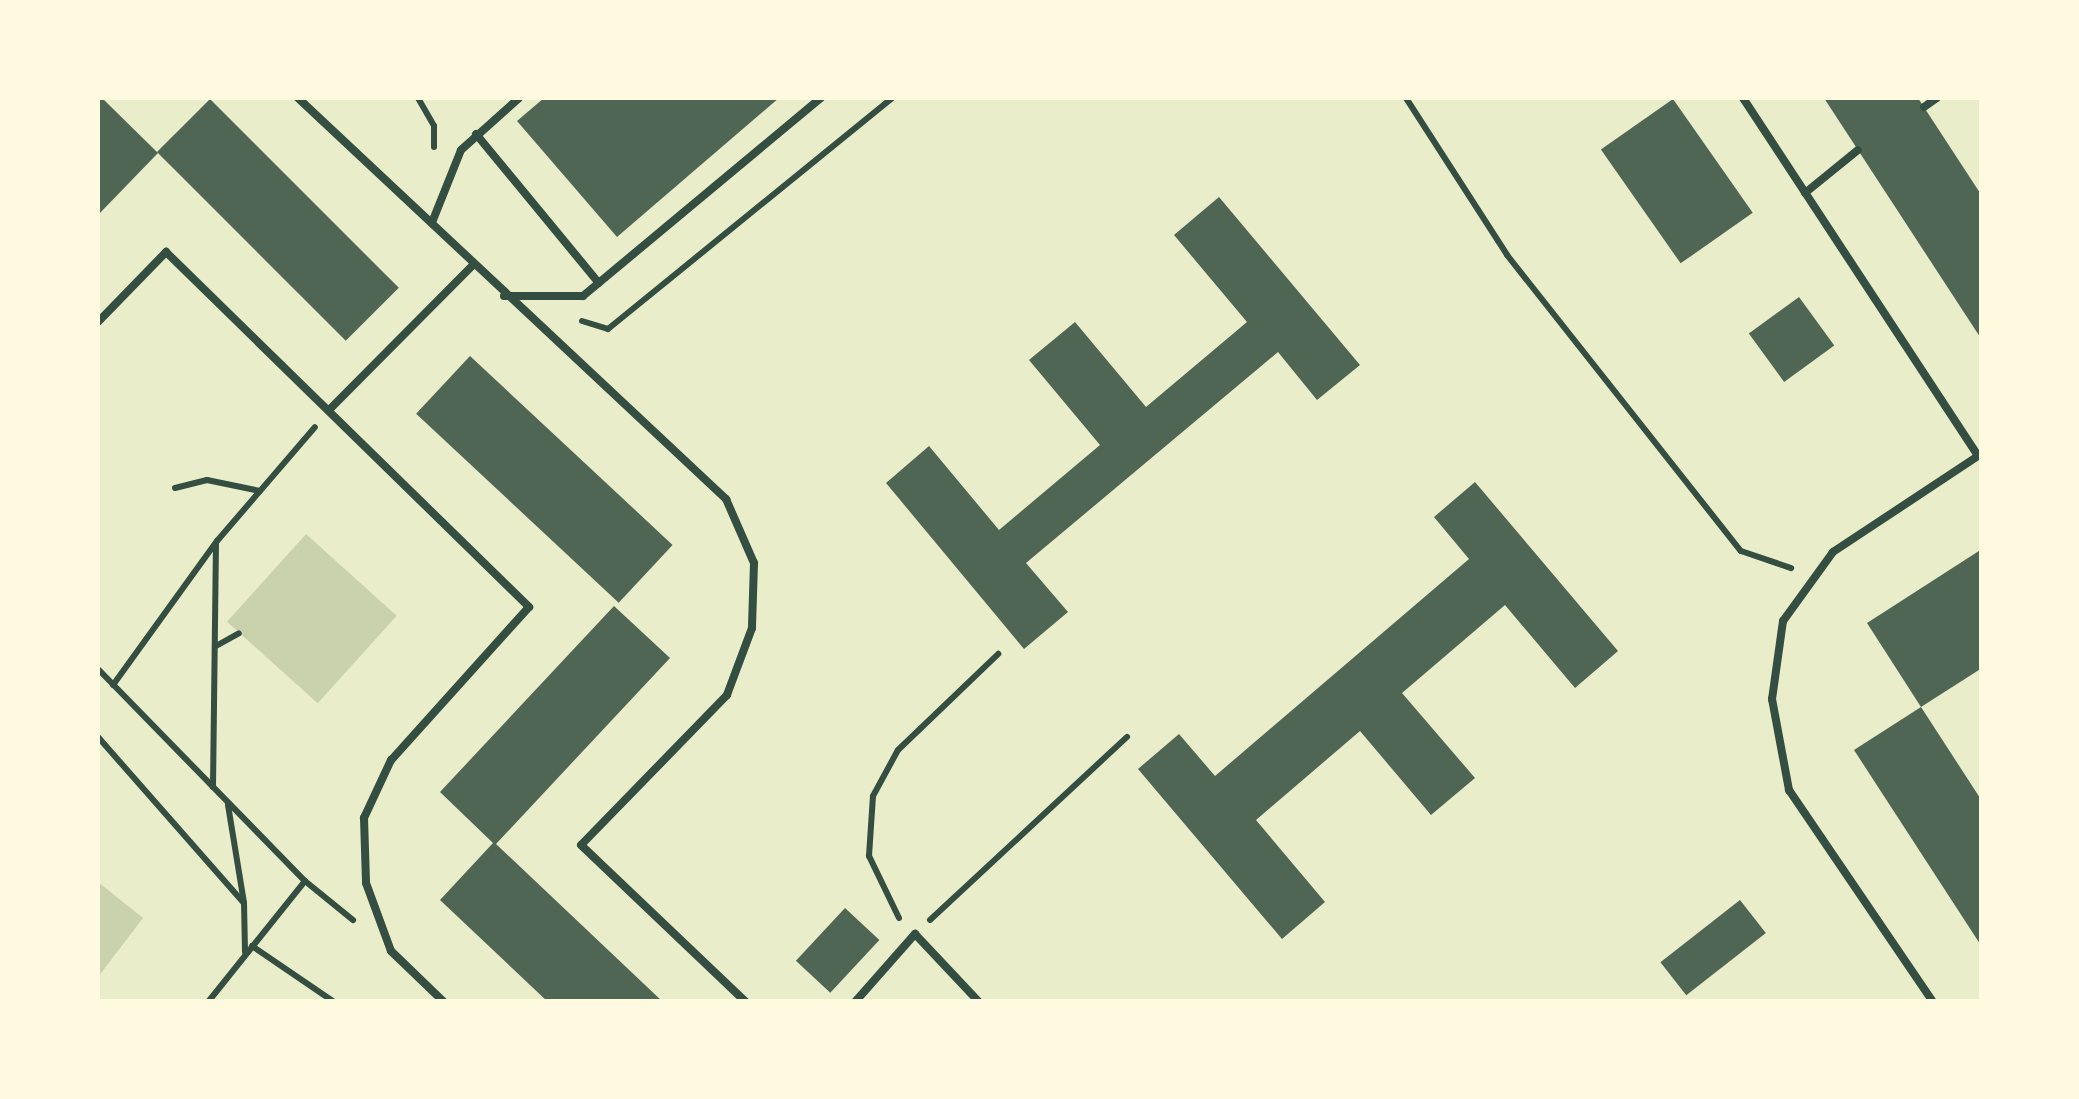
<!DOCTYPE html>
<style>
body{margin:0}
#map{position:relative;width:2079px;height:1099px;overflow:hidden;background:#e9edc9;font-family:Inter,sans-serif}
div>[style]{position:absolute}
.green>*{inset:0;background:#cad2ad;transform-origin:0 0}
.building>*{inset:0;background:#4f6655;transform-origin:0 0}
.path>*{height:6px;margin:-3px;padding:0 3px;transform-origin:3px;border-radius:3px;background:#344e41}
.service>*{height:8px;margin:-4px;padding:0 4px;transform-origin:4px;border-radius:4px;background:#344e41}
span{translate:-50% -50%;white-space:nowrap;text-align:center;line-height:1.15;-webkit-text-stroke:10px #fefae0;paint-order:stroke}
.frame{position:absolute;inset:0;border:100px solid #fefae0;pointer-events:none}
</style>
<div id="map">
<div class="green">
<div style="left:306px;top:534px;width:122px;height:118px;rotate:42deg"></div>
<div style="clip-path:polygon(98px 882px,143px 918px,98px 977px)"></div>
</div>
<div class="building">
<div style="clip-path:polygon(102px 98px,158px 153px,98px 215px,98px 102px)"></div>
<div style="clip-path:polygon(544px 98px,779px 98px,617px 237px,517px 121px)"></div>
<div style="clip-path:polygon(1824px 98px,1918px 98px,1982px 196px,1982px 340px)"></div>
<div style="left:210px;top:99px;width:267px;height:75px;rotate:45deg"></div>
<div style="left:1673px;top:99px;width:139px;height:88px;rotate:55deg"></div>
<div style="clip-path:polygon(1219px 197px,1360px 365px,1317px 400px,1278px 352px,1026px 563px,1068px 612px,1024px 649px,886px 483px,929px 446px,999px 530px,1100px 445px,1029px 360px,1075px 322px,1146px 407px,1247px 322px,1174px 235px)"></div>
<div style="left:1799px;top:297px;width:60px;height:62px;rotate:54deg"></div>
<div style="left:470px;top:356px;width:277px;height:79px;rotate:43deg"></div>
<div style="clip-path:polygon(1475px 482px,1618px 651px,1575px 688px,1505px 605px,1402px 693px,1475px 778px,1431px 815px,1360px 731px,1256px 820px,1325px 902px,1282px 939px,1138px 769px,1179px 734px,1215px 776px,1469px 559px,1434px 517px)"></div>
<div style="clip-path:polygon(1982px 549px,1982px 668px,1921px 707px,1867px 623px)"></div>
<div style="clip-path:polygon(614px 606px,670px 658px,496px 844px,663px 1002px,548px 1002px,440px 900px,493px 843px,440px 792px)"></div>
<div style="clip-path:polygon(1921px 707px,1982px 801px,1982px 947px,1854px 750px)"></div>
<div style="left:1740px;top:900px;width:42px;height:101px;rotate:52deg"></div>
<div style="left:845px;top:908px;width:47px;height:72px;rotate:43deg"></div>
</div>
<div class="path">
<div style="left:418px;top:98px;width:32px;rotate:60deg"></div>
<div style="left:434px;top:126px;width:21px;rotate:90deg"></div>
<div style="left:1406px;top:98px;width:187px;rotate:57.2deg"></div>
<div style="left:1507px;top:255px;width:377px;rotate:51.7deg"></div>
<div style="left:1741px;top:551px;width:53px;rotate:18.8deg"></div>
<div style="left:582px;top:321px;width:27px;rotate:17deg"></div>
<div style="left:608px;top:329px;width:366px;rotate:-39.1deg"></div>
<div style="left:175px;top:488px;width:33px;rotate:-14deg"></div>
<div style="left:207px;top:480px;width:54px;rotate:11.7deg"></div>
<div style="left:216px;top:646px;width:26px;rotate:-29deg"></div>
<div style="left:98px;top:669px;width:296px;rotate:45.7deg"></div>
<div style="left:305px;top:881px;width:62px;rotate:39.1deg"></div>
<div style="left:113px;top:685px;width:178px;rotate:-54.2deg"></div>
<div style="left:217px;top:541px;width:150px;rotate:-49.3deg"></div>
<div style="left:98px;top:737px;width:221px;rotate:48.7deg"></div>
<div style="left:213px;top:787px;width:243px;rotate:-89.3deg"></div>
<div style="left:228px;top:805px;width:99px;rotate:80.7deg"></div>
<div style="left:244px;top:903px;width:49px;rotate:88.8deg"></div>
<div style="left:899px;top:918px;width:69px;rotate:-115.8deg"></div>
<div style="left:869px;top:856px;width:60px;rotate:-86.2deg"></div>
<div style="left:873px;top:796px;width:52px;rotate:-61.5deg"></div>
<div style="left:898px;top:750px;width:139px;rotate:-43.8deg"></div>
<div style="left:930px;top:920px;width:269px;rotate:-42.9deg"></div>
<div style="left:252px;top:946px;width:99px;rotate:34.3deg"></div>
<div style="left:208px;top:1002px;width:155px;rotate:-51.3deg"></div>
</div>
<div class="service">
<div style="left:298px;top:98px;width:587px;rotate:43.13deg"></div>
<div style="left:726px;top:499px;width:70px;rotate:66.4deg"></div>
<div style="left:754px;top:563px;width:65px;rotate:91.8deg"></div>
<div style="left:752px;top:628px;width:72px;rotate:110.5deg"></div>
<div style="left:727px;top:695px;width:209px;rotate:134.2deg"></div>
<div style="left:581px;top:845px;width:228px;rotate:43.6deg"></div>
<div style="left:1743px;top:98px;width:428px;rotate:56.7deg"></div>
<div style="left:1978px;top:456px;width:174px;rotate:146.5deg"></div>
<div style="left:1833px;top:552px;width:85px;rotate:125.9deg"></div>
<div style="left:1783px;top:621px;width:79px;rotate:98deg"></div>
<div style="left:1772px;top:699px;width:93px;rotate:79.4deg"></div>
<div style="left:1789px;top:790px;width:256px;rotate:55.8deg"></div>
<div style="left:1924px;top:107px;width:16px;rotate:-35deg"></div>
<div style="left:476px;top:134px;width:193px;rotate:50.5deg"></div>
<div style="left:1805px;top:193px;width:68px;rotate:-39.1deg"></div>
<div style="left:433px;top:220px;width:75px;rotate:-68.2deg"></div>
<div style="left:461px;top:150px;width:78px;rotate:-41.9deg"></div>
<div style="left:504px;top:296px;width:79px"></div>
<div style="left:583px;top:296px;width:310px;rotate:-39.8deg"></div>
<div style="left:98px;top:322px;width:98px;rotate:-45.8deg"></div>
<div style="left:166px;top:252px;width:508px;rotate:44.36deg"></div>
<div style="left:529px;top:607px;width:206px;rotate:132deg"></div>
<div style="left:391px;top:760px;width:64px;rotate:115deg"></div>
<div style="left:364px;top:818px;width:65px;rotate:88.2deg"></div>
<div style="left:366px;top:883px;width:72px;rotate:69.8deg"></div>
<div style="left:391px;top:951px;width:74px;rotate:43.9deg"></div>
<div style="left:329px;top:410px;width:204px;rotate:-45.2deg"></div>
<div style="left:855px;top:1002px;width:91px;rotate:-48.6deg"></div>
<div style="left:915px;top:934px;width:93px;rotate:46.7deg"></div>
</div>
<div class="frame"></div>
</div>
